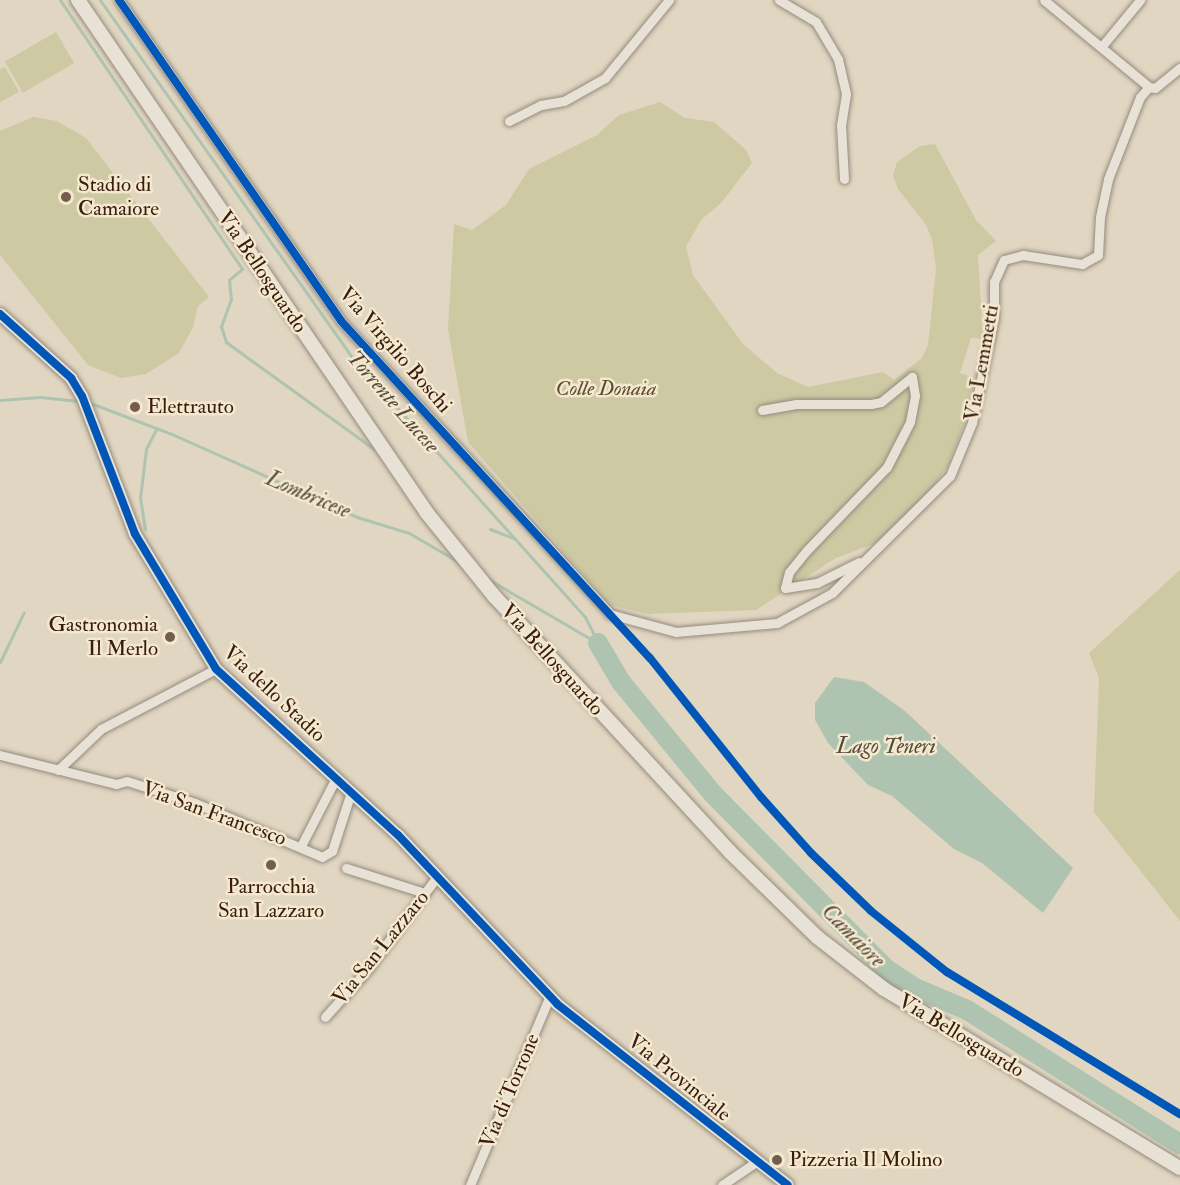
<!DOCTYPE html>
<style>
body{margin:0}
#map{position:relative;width:1180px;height:1185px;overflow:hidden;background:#e1d6c1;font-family:"IM FELL Double Pica",serif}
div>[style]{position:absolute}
.green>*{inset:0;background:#cdc9a3;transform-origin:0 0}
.water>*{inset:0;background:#afc4b0}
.stream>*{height:3px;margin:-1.5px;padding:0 1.5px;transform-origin:1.5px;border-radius:1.5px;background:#afc4b0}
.river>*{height:20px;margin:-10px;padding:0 10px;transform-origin:10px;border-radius:10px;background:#afc4b0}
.roads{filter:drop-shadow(0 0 2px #958b7e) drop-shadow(0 0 2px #958b7e)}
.minor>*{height:9px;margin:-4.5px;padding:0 4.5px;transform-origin:4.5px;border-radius:4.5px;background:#e7e1d6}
.tertiary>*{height:12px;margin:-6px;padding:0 6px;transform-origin:6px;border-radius:6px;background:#e7e1d6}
.secondary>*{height:14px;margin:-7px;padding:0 7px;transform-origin:7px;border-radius:7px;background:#e7e1d6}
.cycleway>*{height:8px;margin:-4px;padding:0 4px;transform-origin:4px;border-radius:4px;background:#0057b8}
.dots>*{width:16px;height:16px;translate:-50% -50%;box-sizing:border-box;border:3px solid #f4e8ce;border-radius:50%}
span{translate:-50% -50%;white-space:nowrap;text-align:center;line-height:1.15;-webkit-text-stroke:5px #f4e8ce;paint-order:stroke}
.poi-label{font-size:21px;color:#381c0f}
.left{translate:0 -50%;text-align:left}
.right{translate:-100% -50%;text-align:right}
.street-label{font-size:21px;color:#381c0f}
.park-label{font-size:21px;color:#604d34;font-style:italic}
.water-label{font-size:22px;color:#554c3d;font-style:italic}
</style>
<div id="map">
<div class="green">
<div style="left:56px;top:32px;width:36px;height:59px;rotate:60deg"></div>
<div style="clip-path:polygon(5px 67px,19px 92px,0 102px,0 69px)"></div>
<div style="clip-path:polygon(660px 102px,685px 118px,714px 122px,746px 150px,752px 163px,721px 203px,701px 220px,686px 247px,693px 275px,743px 344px,777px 373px,808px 387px,883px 372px,894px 380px,922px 358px,928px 345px,936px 269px,932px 239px,926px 225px,898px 189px,893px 176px,897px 162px,920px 146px,935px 144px,976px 220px,996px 241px,978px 255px,983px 339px,971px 338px,960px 373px,974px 378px,967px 417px,948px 466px,926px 496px,876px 543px,836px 558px,756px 610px,647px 614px,610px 605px,468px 442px,448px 329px,454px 224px,472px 230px,506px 205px,529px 169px,597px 135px,619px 115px)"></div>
<div style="clip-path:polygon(33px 117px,57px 121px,86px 138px,209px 297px,198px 306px,193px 327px,179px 353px,146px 374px,121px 378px,88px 365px,0 255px,0 131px)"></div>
<div style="clip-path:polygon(1180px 570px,1180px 921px,1094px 812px,1099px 678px,1089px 653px)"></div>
</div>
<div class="water">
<div style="clip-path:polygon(834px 677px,864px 682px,905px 711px,1073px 868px,1043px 913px,982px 863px,954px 849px,892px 796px,868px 785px,828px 743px,815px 720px,815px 703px)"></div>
</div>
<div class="stream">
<div style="left:60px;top:0;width:325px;rotate:55.9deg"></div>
<div style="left:242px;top:269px;width:17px;rotate:140deg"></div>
<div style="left:229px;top:280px;width:19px;rotate:84deg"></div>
<div style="left:231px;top:299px;width:29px;rotate:110deg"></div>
<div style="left:221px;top:326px;width:17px;rotate:73deg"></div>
<div style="left:226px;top:342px;width:183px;rotate:35.9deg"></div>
<div style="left:100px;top:0;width:434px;rotate:54.8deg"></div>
<div style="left:350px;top:355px;width:352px;rotate:48.1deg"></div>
<div style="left:585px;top:617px;width:29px;rotate:63deg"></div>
<div style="left:0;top:400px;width:40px;rotate:-4.3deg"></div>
<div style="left:40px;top:397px;width:39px;rotate:6deg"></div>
<div style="left:88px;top:402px;width:92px;rotate:21deg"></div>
<div style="left:174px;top:435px;width:201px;rotate:24.1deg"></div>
<div style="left:357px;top:517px;width:54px;rotate:17.1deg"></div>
<div style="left:409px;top:533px;width:58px;rotate:30.1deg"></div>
<div style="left:145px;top:529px;width:31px;rotate:-99deg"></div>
<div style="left:140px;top:498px;width:49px;rotate:-83deg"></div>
<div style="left:146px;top:449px;width:22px;rotate:-63deg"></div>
<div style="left:490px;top:529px;width:26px;rotate:21deg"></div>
<div style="left:488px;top:579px;width:125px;rotate:30.3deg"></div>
<div style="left:0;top:662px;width:55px;rotate:-64.4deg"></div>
</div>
<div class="river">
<div style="left:598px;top:643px;width:45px;rotate:59.5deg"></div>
<div style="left:621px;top:682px;width:145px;rotate:50.6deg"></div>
<div style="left:713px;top:794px;width:246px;rotate:45.3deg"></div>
<div style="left:886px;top:969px;width:35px;rotate:33deg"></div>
<div style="left:915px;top:988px;width:56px;rotate:22.9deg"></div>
<div style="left:967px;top:1010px;width:252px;rotate:32.2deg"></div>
</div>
<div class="roads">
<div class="minor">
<div style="left:119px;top:0;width:390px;rotate:55.3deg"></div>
<div style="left:341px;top:321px;width:398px;rotate:47.4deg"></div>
<div style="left:610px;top:614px;width:68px;rotate:15.3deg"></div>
<div style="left:676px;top:632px;width:101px;rotate:-5.1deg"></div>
<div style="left:777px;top:623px;width:63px;rotate:-28.6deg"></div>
<div style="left:832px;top:593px;width:166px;rotate:-44.8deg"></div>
<div style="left:950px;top:476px;width:57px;rotate:-67.5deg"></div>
<div style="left:972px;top:423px;width:108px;rotate:-78.3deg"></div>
<div style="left:994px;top:317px;width:35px;rotate:-90deg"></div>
<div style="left:994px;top:282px;width:24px;rotate:-66deg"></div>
<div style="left:1004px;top:260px;width:20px;rotate:-15deg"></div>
<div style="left:1023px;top:255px;width:60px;rotate:8.7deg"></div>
<div style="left:1082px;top:264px;width:18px;rotate:-29deg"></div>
<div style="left:1098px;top:255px;width:38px;rotate:-87deg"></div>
<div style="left:1100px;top:217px;width:39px;rotate:-78deg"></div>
<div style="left:1108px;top:179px;width:88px;rotate:-68.7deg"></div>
<div style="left:1140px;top:97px;width:13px;rotate:-48deg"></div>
<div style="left:1149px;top:87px;width:136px;rotate:-140.4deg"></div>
<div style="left:779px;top:0;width:43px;rotate:30.7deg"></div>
<div style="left:816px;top:22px;width:43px;rotate:59.3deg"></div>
<div style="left:838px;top:59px;width:36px;rotate:77deg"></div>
<div style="left:846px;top:94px;width:31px;rotate:99deg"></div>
<div style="left:841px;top:125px;width:54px;rotate:86.8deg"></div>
<div style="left:1102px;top:46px;width:60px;rotate:-50.4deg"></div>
<div style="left:1149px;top:87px;width:6px;rotate:9deg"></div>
<div style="left:1155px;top:88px;width:32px;rotate:-39deg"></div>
<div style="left:509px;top:121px;width:36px;rotate:-27deg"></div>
<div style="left:541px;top:105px;width:23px;rotate:-10deg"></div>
<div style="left:564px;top:101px;width:47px;rotate:-29.3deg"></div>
<div style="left:605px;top:78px;width:101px;rotate:-50.6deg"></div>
<div style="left:762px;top:410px;width:36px;rotate:-10deg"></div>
<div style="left:797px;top:404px;width:74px"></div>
<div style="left:871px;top:404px;width:10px;rotate:-11deg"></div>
<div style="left:881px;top:402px;width:40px;rotate:-39deg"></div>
<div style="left:912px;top:377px;width:19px;rotate:81deg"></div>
<div style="left:915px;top:396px;width:26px;rotate:101deg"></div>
<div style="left:910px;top:422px;width:51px;rotate:117.1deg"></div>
<div style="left:887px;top:467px;width:115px;rotate:133.9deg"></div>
<div style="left:807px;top:550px;width:28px;rotate:129deg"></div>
<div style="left:789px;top:572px;width:16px;rotate:104deg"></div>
<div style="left:785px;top:588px;width:32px;rotate:-9deg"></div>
<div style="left:817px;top:583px;width:47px;rotate:-26.6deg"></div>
<div style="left:0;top:755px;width:120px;rotate:14deg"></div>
<div style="left:116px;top:784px;width:11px;rotate:-15deg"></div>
<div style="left:127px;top:781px;width:71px;rotate:17.9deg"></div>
<div style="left:195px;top:803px;width:138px;rotate:23deg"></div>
<div style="left:322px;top:857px;width:12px;rotate:-31deg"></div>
<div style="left:332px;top:851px;width:62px;rotate:-72.1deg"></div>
<div style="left:58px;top:770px;width:59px;rotate:-43.6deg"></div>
<div style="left:101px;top:729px;width:130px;rotate:-27.6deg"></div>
<div style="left:301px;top:846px;width:76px;rotate:-62.8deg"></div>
<div style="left:346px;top:868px;width:83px;rotate:17.6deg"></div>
<div style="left:325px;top:1017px;width:63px;rotate:-48.2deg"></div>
<div style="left:367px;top:970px;width:115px;rotate:-53.1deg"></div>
<div style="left:470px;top:1185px;width:205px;rotate:-67.1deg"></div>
<div style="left:722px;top:1185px;width:41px;rotate:-34.1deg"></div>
</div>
<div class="tertiary">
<div style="left:0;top:314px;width:96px;rotate:42deg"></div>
<div style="left:71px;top:378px;width:21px;rotate:59deg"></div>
<div style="left:82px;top:396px;width:148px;rotate:69deg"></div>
<div style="left:135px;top:534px;width:157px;rotate:59deg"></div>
<div style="left:216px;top:669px;width:246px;rotate:42.4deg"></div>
<div style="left:398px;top:835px;width:232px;rotate:46.7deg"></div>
<div style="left:557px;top:1004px;width:293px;rotate:38.1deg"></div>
</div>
<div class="secondary">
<div style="left:78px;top:0;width:620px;rotate:55.77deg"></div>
<div style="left:427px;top:513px;width:107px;rotate:51.1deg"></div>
<div style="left:494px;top:596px;width:348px;rotate:47.3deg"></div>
<div style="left:730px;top:852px;width:122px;rotate:44.3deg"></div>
<div style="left:817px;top:937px;width:85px;rotate:37.8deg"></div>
<div style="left:884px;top:989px;width:346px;rotate:31.2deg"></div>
</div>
</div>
<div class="cycleway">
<div style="left:119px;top:0;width:390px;rotate:55.3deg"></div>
<div style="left:341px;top:321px;width:457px;rotate:47.5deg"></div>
<div style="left:650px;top:658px;width:178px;rotate:51.4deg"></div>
<div style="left:761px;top:797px;width:75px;rotate:48.2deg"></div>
<div style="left:811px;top:853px;width:83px;rotate:44deg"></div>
<div style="left:871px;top:911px;width:97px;rotate:38.8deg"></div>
<div style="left:947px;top:972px;width:273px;rotate:31.4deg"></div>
<div style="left:0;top:314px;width:96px;rotate:42deg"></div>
<div style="left:71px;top:378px;width:21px;rotate:59deg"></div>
<div style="left:82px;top:396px;width:148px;rotate:69deg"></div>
<div style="left:135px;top:534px;width:157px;rotate:59deg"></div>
<div style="left:216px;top:669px;width:246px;rotate:42.4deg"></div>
<div style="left:398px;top:835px;width:232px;rotate:46.7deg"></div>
<div style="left:557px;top:1004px;width:293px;rotate:38.1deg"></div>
</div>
<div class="dots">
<div style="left:66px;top:197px;background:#735d4d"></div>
<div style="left:135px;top:407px;background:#735d4d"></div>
<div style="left:170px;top:637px;background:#735d4d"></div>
<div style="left:271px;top:865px;background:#735d4d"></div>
<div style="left:777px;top:1160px;background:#735d4d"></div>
</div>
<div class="poi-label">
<span class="left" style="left:78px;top:197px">Stadio di<br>Camaiore</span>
<span class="left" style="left:147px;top:407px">Elettrauto</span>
<span class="right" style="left:158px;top:637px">Gastronomia<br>Il Merlo</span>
<span style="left:271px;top:899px">Parrocchia<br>San Lazzaro</span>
<span class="left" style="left:789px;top:1160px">Pizzeria Il Molino</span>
</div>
<div class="street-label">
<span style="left:262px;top:272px;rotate:56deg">Via Bellosguardo</span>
<span style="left:395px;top:350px;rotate:49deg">Via Virgilio Boschi</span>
<span style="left:982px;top:363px;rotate:-80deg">Via Lemmetti</span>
<span style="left:552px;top:660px;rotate:48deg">Via Bellosguardo</span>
<span style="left:274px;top:694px;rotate:43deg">Via dello Stadio</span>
<span style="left:214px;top:814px;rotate:20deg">Via San Francesco</span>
<span style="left:381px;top:948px;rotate:-51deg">Via San Lazzaro</span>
<span style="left:961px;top:1036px;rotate:31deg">Via Bellosguardo</span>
<span style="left:679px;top:1078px;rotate:39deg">Via Provinciale</span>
<span style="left:510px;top:1091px;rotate:-67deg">Via di Torrone</span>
</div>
<div class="park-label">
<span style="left:606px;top:389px">Colle Donaia</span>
</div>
<div class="water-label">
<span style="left:393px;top:402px;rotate:49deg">Torrente Lucese</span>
<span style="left:308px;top:495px;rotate:23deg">Lombricese</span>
<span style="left:886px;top:747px">Lago Teneri</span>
<span style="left:853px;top:936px;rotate:45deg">Camaiore</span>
</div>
</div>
